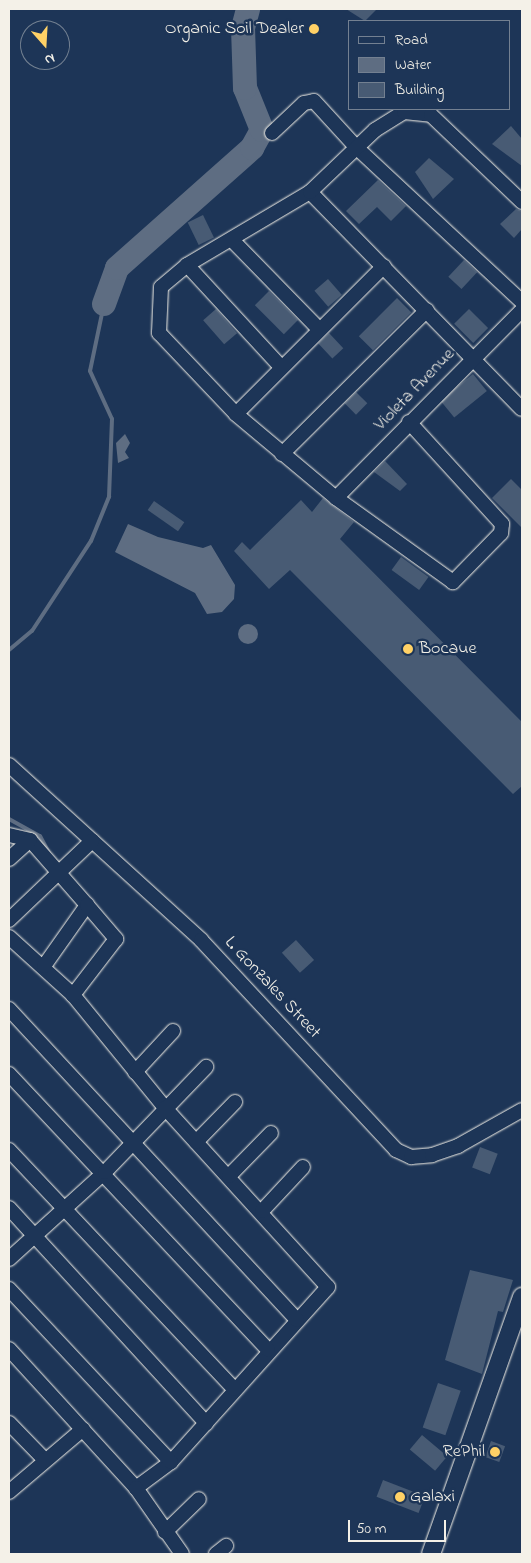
<!DOCTYPE html>
<style>
body{margin:0}
#map{position:relative;width:531px;height:1563px;overflow:hidden;background:#1d3557;font-family:"Indie Flower",sans-serif}
div>[style]{position:absolute}
.water>*{inset:0;background:#5e6d82}
.round{border-radius:50%}
.stream>*{height:4px;margin:-2px;padding:0 2px;transform-origin:2px;border-radius:2px;background:#5e6d82}
.river>*{height:24px;margin:-12px;padding:0 12px;transform-origin:12px;border-radius:12px;background:#5e6d82}
.building>*{inset:0;background:#485b74;transform-origin:0 0}
.roads{filter:drop-shadow(0 0 1px #f4f1e8) drop-shadow(0 0 1px #f4f1e8)}
.minor>*{height:14px;margin:-7px;padding:0 7px;transform-origin:7px;border-radius:7px;background:#1d3557}
.major>*{height:18px;margin:-9px;padding:0 9px;transform-origin:9px;border-radius:9px;background:#1d3557}
.dots>*{width:14px;height:14px;translate:-50% -50%;box-sizing:border-box;border:2px solid #1d3557;border-radius:50%}
span{translate:-50% -50%;white-space:nowrap;text-align:center;line-height:1.15;-webkit-text-stroke:5px #1d3557;paint-order:stroke}
.poi-label{font-size:18px;color:#f4f1e8}
.right{translate:-100% -50%;text-align:right}
.left{translate:0 -50%;text-align:left}
.street-label{font-size:18px;color:#f4f1e8}
.frame{position:absolute;inset:0;border:10px solid #f4f1e8;pointer-events:none}
.legend{position:absolute;left:348px;top:20px;width:162px;height:90px;box-sizing:border-box;background:#1d3557;border:1px solid #738091;margin:0;padding:6px 9px;list-style:none;font-size:15px;color:#f4f1e8}
.legend li{display:flex;align-items:center;gap:10px;height:25px}
.legend b{width:25px;border:1px solid #738091}
.north{position:absolute;left:20px;top:20px;width:50px;height:50px;box-sizing:border-box;background:#1d3557;border:1px solid #738091;border-radius:50%;rotate:161deg;font-size:14px;font-weight:700;line-height:20px;text-align:center;color:#f4f1e8}
.north::after{content:'';display:block;margin:auto;width:18px;height:22px;background:#ffd166;clip-path:polygon(50% 0,100% 100%,50% 72%,0 100%)}
.scale{position:absolute;left:348px;top:1520px;width:98px;height:22px;box-sizing:border-box;border:2px solid #f4f1e8;border-top:0;padding-left:6px;font-size:15px;line-height:18px;white-space:nowrap;color:#f4f1e8;-webkit-text-stroke:4px #1d3557;paint-order:stroke}
</style>
<div id="map">
<div class="water">
<div style="clip-path:polygon(125px 434px,130px 443px,125px 452px,129px 458px,118px 463px,116px 443px)"></div>
<div style="clip-path:polygon(128px 524px,158px 537px,203px 548px,211px 545px,235px 585px,234px 599px,222px 612px,207px 614px,195px 593px,115px 552px)"></div>
<div class="round" style="left:238px;top:624px;width:20px;height:20px"></div>
</div>
<div class="stream">
<div style="left:9px;top:650px;width:30px;rotate:-40deg"></div>
<div style="left:32px;top:631px;width:108px;rotate:-56.8deg"></div>
<div style="left:91px;top:541px;width:48px;rotate:-67.8deg"></div>
<div style="left:109px;top:497px;width:78px;rotate:-87.8deg"></div>
<div style="left:112px;top:419px;width:53px;rotate:-114.6deg"></div>
<div style="left:90px;top:371px;width:68px;rotate:-78.2deg"></div>
<div style="left:9px;top:819px;width:35px;rotate:29deg"></div>
<div style="left:40px;top:836px;width:19px;rotate:62deg"></div>
</div>
<div class="river">
<div style="left:104px;top:304px;width:38px;rotate:-70deg"></div>
<div style="left:117px;top:268px;width:181px;rotate:-41.6deg"></div>
<div style="left:252px;top:148px;width:21px;rotate:-61deg"></div>
<div style="left:262px;top:130px;width:45px;rotate:-112deg"></div>
<div style="left:245px;top:88px;width:60px;rotate:-91.9deg"></div>
<div style="left:243px;top:28px;width:20px;rotate:-75deg"></div>
</div>
<div class="building">
<div style="clip-path:polygon(346px 9px,377px 9px,365px 21px)"></div>
<div style="clip-path:polygon(511px 126px,522px 139px,522px 166px,492px 144px)"></div>
<div style="clip-path:polygon(429px 158px,454px 179px,433px 199px,415px 172px)"></div>
<div style="clip-path:polygon(378px 180px,406px 206px,391px 221px,377px 207px,359px 224px,346px 211px)"></div>
<div style="clip-path:polygon(516px 209px,522px 211px,522px 229px,514px 238px,500px 224px)"></div>
<div style="left:203px;top:215px;width:25px;height:17px;rotate:64deg"></div>
<div style="left:464px;top:260px;width:18px;height:23px;rotate:43deg"></div>
<div style="left:328px;top:279px;width:21px;height:18px;rotate:49deg"></div>
<div style="left:269px;top:291px;width:41px;height:20px;rotate:45deg"></div>
<div style="left:397px;top:298px;width:20px;height:54px;rotate:45deg"></div>
<div style="left:216px;top:309px;width:32px;height:17px;rotate:49deg"></div>
<div style="left:469px;top:309px;width:27px;height:21px;rotate:45deg"></div>
<div style="left:329px;top:333px;width:21px;height:15px;rotate:47deg"></div>
<div style="left:473px;top:374px;width:22px;height:42px;rotate:51deg"></div>
<div style="left:356px;top:392px;width:16px;height:16px;rotate:45deg"></div>
<div style="clip-path:polygon(385px 461px,407px 484px,400px 491px,374px 472px)"></div>
<div style="clip-path:polygon(511px 479px,522px 490px,522px 528px,492px 498px)"></div>
<div style="clip-path:polygon(323px 498px,354px 522px,340px 539px,522px 722px,522px 786px,513px 794px,290px 570px,269px 589px,234px 551px,242px 542px,250px 550px,301px 500px,312px 512px)"></div>
<div style="left:154px;top:501px;width:37px;height:11px;rotate:35deg"></div>
<div style="left:401px;top:557px;width:34px;height:16px;rotate:36deg"></div>
<div style="left:296px;top:940px;width:27px;height:19px;rotate:48deg"></div>
<div style="left:480px;top:1147px;width:19px;height:22px;rotate:21deg"></div>
<div style="clip-path:polygon(470px 1270px,513px 1280px,503px 1312px,498px 1311px,482px 1374px,445px 1360px)"></div>
<div style="left:438px;top:1383px;width:24px;height:47px;rotate:19deg"></div>
<div style="left:422px;top:1435px;width:33px;height:19px;rotate:40deg"></div>
<div style="left:491px;top:1441px;width:15px;height:17px;rotate:20deg"></div>
<div style="left:383px;top:1480px;width:45px;height:18px;rotate:21deg"></div>
</div>
<div class="roads">
<div class="minor">
<div style="left:272px;top:133px;width:44px;rotate:-43.2deg"></div>
<div style="left:304px;top:103px;width:10px;rotate:-11deg"></div>
<div style="left:314px;top:101px;width:64px;rotate:47.5deg"></div>
<div style="left:357px;top:148px;width:226px;rotate:43deg"></div>
<div style="left:310px;top:192px;width:303px;rotate:45.7deg"></div>
<div style="left:233px;top:241px;width:124px;rotate:45.7deg"></div>
<div style="left:187px;top:265px;width:139px;rotate:47.3deg"></div>
<div style="left:236px;top:414px;width:209px;rotate:-45deg"></div>
<div style="left:409px;top:422px;width:138px;rotate:47.6deg"></div>
<div style="left:502px;top:524px;width:9px;rotate:96deg"></div>
<div style="left:501px;top:533px;width:69px;rotate:134.4deg"></div>
<div style="left:453px;top:582px;width:144px;rotate:-144.3deg"></div>
<div style="left:336px;top:498px;width:131px;rotate:-140deg"></div>
<div style="left:236px;top:414px;width:112px;rotate:-133.5deg"></div>
<div style="left:159px;top:333px;width:46px;rotate:-87.5deg"></div>
<div style="left:161px;top:287px;width:34px;rotate:-40deg"></div>
<div style="left:187px;top:265px;width:143px;rotate:-30.7deg"></div>
<div style="left:310px;top:192px;width:90px;rotate:-43.6deg"></div>
<div style="left:375px;top:130px;width:34px;rotate:-32deg"></div>
<div style="left:404px;top:112px;width:27px;rotate:6deg"></div>
<div style="left:431px;top:115px;width:126px;rotate:43.7deg"></div>
<div style="left:282px;top:454px;width:204px;rotate:-44.8deg"></div>
<div style="left:336px;top:498px;width:264px;rotate:-45.3deg"></div>
<div style="left:9px;top:765px;width:260px;rotate:42.3deg"></div>
<div style="left:201px;top:940px;width:287px;rotate:47.1deg"></div>
<div style="left:396px;top:1150px;width:17px;rotate:25deg"></div>
<div style="left:411px;top:1157px;width:21px;rotate:-5deg"></div>
<div style="left:432px;top:1155px;width:28px;rotate:-19deg"></div>
<div style="left:458px;top:1146px;width:73px;rotate:-29.4deg"></div>
<div style="left:9px;top:835px;width:22px;rotate:13deg"></div>
<div style="left:30px;top:840px;width:86px;rotate:48.8deg"></div>
<div style="left:9px;top:859px;width:28px;rotate:-42deg"></div>
<div style="left:9px;top:920px;width:115px;rotate:-43.6deg"></div>
<div style="left:9px;top:937px;width:86px;rotate:42.2deg"></div>
<div style="left:73px;top:995px;width:146px;rotate:50.8deg"></div>
<div style="left:165px;top:1108px;width:242px;rotate:47.7deg"></div>
<div style="left:328px;top:1287px;width:235px;rotate:131.9deg"></div>
<div style="left:171px;top:1462px;width:44px;rotate:143.4deg"></div>
<div style="left:44px;top:966px;width:75px;rotate:-54.8deg"></div>
<div style="left:87px;top:905px;width:45px;rotate:49.5deg"></div>
<div style="left:116px;top:939px;width:71px;rotate:127.5deg"></div>
<div style="left:9px;top:1009px;width:424px;rotate:47.2deg"></div>
<div style="left:135px;top:1072px;width:56px;rotate:-47.2deg"></div>
<div style="left:9px;top:1074px;width:378px;rotate:46.8deg"></div>
<div style="left:196px;top:1142px;width:56px;rotate:-45.7deg"></div>
<div style="left:9px;top:1150px;width:328px;rotate:46.7deg"></div>
<div style="left:229px;top:1176px;width:60px;rotate:-45.7deg"></div>
<div style="left:9px;top:1208px;width:292px;rotate:47.5deg"></div>
<div style="left:262px;top:1211px;width:60px;rotate:-47deg"></div>
<div style="left:9px;top:1259px;width:130px;rotate:-42.2deg"></div>
<div style="left:105px;top:1172px;width:146px;rotate:-46.1deg"></div>
<div style="left:9px;top:1289px;width:237px;rotate:46.9deg"></div>
<div style="left:9px;top:1349px;width:188px;rotate:47.6deg"></div>
<div style="left:136px;top:1488px;width:80px;rotate:55.1deg"></div>
<div style="left:9px;top:1423px;width:52px;rotate:45.8deg"></div>
<div style="left:9px;top:1492px;width:97px;rotate:-40.4deg"></div>
<div style="left:165px;top:1532px;width:47px;rotate:-44.1deg"></div>
<div style="left:216px;top:1554px;width:13px;rotate:-39deg"></div>
</div>
<div class="major">
<div style="left:431px;top:1554px;width:273px;rotate:-70.5deg"></div>
</div>
</div>
<div class="dots">
<div style="left:314px;top:29px;background:#ffd166"></div>
<div style="left:408px;top:649px;background:#ffd166"></div>
<div style="left:495px;top:1452px;background:#ffd166"></div>
<div style="left:400px;top:1497px;background:#ffd166"></div>
</div>
<div class="poi-label">
<span class="right" style="left:304px;top:29px">Organic Soil Dealer</span>
<span class="left" style="left:419px;top:649px">Bocaue</span>
<span class="right" style="left:485px;top:1452px">RePhil</span>
<span class="left" style="left:410px;top:1497px">Galaxi</span>
</div>
<div class="street-label">
<span style="left:415px;top:390px;rotate:-46deg">Violeta Avenue</span>
<span style="left:272px;top:988px;rotate:47deg">L. Gonzales Street</span>
</div>
<div class="frame"></div>
<ul class="legend">
<li><b style="height:6px;background:#1d3557"></b>Road</li>
<li><b style="height:14px;background:#5e6d82"></b>Water</li>
<li><b style="height:14px;background:#485b74"></b>Building</li>
</ul>
<div class="north">N</div>
<div class="scale">50 m</div>
</div>
